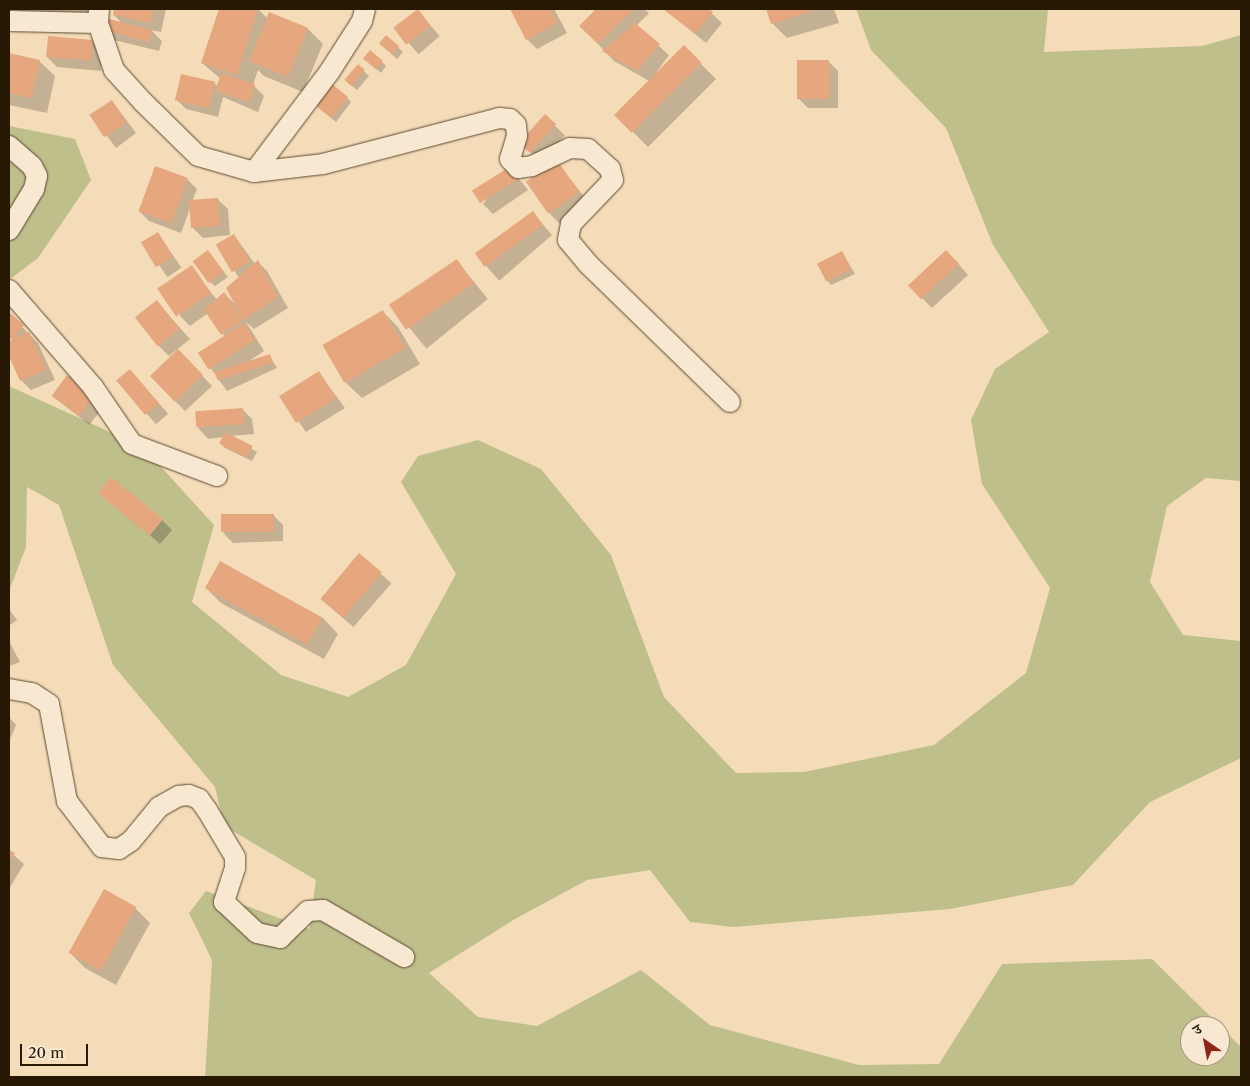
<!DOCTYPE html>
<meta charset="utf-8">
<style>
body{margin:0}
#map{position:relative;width:1250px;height:1086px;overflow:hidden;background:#f5dcb8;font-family:"Libre Caslon Text","Noto Serif Devanagari",serif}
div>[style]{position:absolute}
.green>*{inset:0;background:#bfbf8c}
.shadow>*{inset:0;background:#0003;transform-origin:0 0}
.building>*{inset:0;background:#e6a77f;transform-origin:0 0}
.roads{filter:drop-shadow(0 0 1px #5a4930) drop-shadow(0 0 1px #5a4930)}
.minor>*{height:20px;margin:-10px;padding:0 10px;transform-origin:10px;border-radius:10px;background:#f8e8d1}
span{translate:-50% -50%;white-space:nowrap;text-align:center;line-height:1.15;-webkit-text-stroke:4.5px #f8e8d1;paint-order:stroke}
.frame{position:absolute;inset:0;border:10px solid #271803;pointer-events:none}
.north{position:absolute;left:1180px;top:1016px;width:50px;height:50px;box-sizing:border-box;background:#f8e8d1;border:1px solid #a4957f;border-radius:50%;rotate:327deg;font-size:14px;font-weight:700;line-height:20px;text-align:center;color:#271803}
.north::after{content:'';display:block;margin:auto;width:18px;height:22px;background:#8f2418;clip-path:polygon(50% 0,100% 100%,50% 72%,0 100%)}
.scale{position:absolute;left:20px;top:1044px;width:68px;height:22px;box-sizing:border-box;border:2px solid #271803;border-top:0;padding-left:6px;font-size:15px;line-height:18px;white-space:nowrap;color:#271803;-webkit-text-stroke:4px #f8e8d1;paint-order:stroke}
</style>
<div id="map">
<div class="green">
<div style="clip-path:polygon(856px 9px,1048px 9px,1044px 52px,1202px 46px,1241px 35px,1241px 481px,1206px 478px,1167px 506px,1150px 582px,1183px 635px,1241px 641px,1241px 758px,1150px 802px,1073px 885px,950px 909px,733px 927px,690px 922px,650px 870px,587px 880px,515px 919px,429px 973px,478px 1017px,537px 1026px,641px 970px,710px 1025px,859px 1065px,939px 1064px,1002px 964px,1152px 959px,1220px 1026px,1190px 1026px,1190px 1056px,1220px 1056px,1220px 1026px,1241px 1047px,1241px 1077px,205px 1077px,212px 960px,189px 913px,206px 891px,309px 929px,316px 880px,224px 826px,215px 787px,113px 665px,59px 505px,27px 487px,26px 547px,9px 591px,9px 386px,143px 447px,214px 525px,192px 602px,281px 675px,348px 697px,406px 665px,456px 574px,401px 482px,418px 456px,478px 440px,541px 469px,611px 555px,664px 697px,736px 773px,804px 772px,934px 745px,1026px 673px,1050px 588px,982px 484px,971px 420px,995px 369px,1049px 332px,993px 245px,946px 128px,871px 50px)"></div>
<div style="clip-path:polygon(9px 126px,75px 139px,91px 180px,38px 258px,9px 280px)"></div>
</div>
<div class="shadow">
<div style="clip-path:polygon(9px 9px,105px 9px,102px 26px)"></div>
<div style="clip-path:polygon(116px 9px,166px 9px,161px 32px,151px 30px,162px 41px,159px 51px,114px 40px,104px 30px,123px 24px,114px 15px)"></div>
<div style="clip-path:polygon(220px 9px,258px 9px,267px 18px,269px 13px,308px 29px,323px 44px,303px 92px,264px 76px,258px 70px,253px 85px,264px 96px,258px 112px,223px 97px,218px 117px,186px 109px,176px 99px,214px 83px,218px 87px,221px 79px,202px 63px)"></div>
<div style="clip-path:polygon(512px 9px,554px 9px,567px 33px,537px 49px,527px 39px)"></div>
<div style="clip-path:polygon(598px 9px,644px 9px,649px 13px,636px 26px,669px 55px,651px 80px,684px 47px,716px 79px,648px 147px,616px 115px,649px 81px,614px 61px,581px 26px)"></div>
<div style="clip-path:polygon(665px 9px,707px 9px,722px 23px,706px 43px)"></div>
<div style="clip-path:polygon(768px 9px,834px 9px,839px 23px,787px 38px,772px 23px)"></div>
<div style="left:418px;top:11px;width:33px;height:28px;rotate:49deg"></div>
<div style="clip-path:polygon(387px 37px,403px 52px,397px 59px,385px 48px)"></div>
<div style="clip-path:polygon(92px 41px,102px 51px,101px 71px,57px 67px,47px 57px)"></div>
<div style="clip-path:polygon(9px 54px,39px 61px,55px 76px,47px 113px,9px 105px)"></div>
<div style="clip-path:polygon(828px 61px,838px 71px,838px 108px,808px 108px,798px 98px)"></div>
<div style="clip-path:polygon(382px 62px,386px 66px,381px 73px,369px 63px)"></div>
<div style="clip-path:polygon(358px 66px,369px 76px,357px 90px,351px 85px)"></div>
<div style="clip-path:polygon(347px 98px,351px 102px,336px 122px,316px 105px)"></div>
<div style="left:112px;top:101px;width:40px;height:25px;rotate:53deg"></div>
<div style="left:545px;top:116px;width:28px;height:36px;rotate:44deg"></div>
<div style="clip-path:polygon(557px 162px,589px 203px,560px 224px,550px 214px)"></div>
<div style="clip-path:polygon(510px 168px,528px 190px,493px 214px,483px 204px)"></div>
<div style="clip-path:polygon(187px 179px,197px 189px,192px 202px,217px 199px,228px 209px,230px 235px,203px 238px,193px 228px,191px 206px,181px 233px,149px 221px,139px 211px)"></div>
<div style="left:533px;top:213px;width:29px;height:70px;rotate:49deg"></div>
<div style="left:158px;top:233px;width:42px;height:17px;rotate:56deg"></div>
<div style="clip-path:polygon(234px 235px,255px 264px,258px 262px,267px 271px,288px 308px,254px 329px,246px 322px,264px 351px,237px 369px,269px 355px,277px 368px,227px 391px,200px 353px,225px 337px,208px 313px,190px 326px,180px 316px,191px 267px,217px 300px,224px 293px,236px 305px,239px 278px,218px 244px)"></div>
<div style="clip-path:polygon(208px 252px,228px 277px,215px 286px,210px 282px)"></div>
<div style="clip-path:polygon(842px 252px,855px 274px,831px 285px,827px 280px)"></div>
<div style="left:457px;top:261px;width:49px;height:79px;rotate:51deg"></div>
<div style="clip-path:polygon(956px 261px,968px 275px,932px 308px,922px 298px)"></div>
<div style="clip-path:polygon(157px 302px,190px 339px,169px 356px,159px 346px)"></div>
<div style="clip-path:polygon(383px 312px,398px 327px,420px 364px,362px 398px,346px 383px)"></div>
<div style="clip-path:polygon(9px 314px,38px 343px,55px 380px,31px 390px,21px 380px,9px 353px,9px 342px,13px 340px,9px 337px)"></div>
<div style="clip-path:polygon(188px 361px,212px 386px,185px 411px,175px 401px)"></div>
<div style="left:130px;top:370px;width:58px;height:16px;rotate:49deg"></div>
<div style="clip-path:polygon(319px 373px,345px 408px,306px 432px,280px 396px)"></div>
<div style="left:67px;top:377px;width:47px;height:24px;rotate:38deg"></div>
<div style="clip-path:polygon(242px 409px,252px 419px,254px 434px,230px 436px,257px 452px,252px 461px,225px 448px,220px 443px,224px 437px,208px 439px,198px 428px)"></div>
<div style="clip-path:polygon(100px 493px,162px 520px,172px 530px,160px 544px)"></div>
<div style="clip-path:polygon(273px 515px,283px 525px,283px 541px,233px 543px,223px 533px)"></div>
<div style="left:359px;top:555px;width:43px;height:58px;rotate:41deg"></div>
<div style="clip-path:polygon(220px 562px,323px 618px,338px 634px,324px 659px,221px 603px,206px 588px)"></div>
<div style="clip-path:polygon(9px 609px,17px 620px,9px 626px)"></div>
<div style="clip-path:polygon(9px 641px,20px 662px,9px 666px)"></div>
<div style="clip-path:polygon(9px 717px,16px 725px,9px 742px)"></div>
<div style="clip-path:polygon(9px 851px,24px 864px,9px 889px)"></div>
<div style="clip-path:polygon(135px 908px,150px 923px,116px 985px,85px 968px,70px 953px)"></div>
</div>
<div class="building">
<div style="clip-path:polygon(114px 9px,154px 9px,151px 23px,113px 15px)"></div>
<div style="clip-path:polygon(219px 9px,258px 9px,237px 75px,201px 63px)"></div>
<div style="left:418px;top:9px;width:21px;height:31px;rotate:53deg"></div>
<div style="clip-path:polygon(510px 9px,550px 9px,558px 23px,526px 40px)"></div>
<div style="clip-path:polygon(596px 9px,634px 9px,598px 44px,579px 26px)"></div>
<div style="clip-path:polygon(663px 9px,709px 9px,713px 12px,695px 34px)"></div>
<div style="clip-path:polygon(766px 9px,820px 9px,771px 24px)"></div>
<div style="left:269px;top:12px;width:42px;height:53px;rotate:22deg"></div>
<div style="left:106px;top:18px;width:48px;height:12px;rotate:15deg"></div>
<div style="clip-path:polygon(635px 23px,660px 44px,637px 71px,602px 51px)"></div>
<div style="left:386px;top:35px;width:17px;height:11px;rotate:40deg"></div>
<div style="left:48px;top:36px;width:45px;height:21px;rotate:5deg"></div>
<div style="left:684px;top:45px;width:25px;height:99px;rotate:45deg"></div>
<div style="left:370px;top:50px;width:17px;height:11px;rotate:40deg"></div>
<div style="clip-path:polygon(9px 53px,40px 60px,32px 98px,9px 93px)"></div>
<div style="left:797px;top:60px;width:32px;height:39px"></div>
<div style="left:358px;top:64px;width:9px;height:21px;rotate:41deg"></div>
<div style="left:221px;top:73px;width:36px;height:19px;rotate:18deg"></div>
<div style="left:181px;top:74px;width:35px;height:27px;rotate:13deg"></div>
<div style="left:332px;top:84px;width:21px;height:27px;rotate:39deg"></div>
<div style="left:112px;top:100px;width:27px;height:27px;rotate:57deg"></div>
<div style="left:545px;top:114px;width:15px;height:39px;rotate:42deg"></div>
<div style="left:557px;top:160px;width:39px;height:38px;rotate:55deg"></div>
<div style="left:155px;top:166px;width:35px;height:48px;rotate:20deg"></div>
<div style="left:511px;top:166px;width:15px;height:46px;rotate:58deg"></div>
<div style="left:218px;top:198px;width:28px;height:29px;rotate:86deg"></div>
<div style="left:533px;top:211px;width:17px;height:72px;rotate:54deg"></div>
<div style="left:158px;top:232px;width:29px;height:20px;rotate:59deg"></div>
<div style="left:234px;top:234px;width:32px;height:21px;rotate:60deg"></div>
<div style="left:208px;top:250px;width:27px;height:19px;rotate:54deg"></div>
<div style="left:946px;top:250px;width:19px;height:52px;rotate:47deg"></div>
<div style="left:842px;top:251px;width:20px;height:28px;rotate:63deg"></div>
<div style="left:457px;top:259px;width:30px;height:82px;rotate:56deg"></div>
<div style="clip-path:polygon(258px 260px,278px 297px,243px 320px,226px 288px)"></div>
<div style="left:192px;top:265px;width:34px;height:42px;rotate:56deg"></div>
<div style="clip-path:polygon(224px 292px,242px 320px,221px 335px,204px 310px)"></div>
<div style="left:157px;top:300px;width:37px;height:28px;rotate:52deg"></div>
<div style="left:383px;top:310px;width:44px;height:70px;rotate:60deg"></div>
<div style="clip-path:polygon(9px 312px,24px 325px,12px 340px,9px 337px)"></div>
<div style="left:244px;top:323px;width:20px;height:55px;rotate:57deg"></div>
<div style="clip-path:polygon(29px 332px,46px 370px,20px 381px,9px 356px,9px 341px)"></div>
<div style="left:178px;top:349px;width:36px;height:39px;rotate:46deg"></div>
<div style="left:270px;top:354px;width:9px;height:58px;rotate:72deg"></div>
<div style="left:130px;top:369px;width:45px;height:18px;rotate:50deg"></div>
<div style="left:319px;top:371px;width:32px;height:47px;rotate:58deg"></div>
<div style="left:67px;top:375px;width:34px;height:26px;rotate:36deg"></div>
<div style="left:243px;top:408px;width:16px;height:48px;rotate:86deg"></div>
<div style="left:225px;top:432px;width:31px;height:13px;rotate:27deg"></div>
<div style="left:111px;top:477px;width:67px;height:21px;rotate:39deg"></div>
<div style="left:274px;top:514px;width:18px;height:53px;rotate:90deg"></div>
<div style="left:359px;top:553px;width:30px;height:60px;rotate:40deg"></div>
<div style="left:220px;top:561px;width:117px;height:31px;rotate:29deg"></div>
<div style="clip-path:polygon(9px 850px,15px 853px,9px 863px)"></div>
<div style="left:104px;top:889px;width:37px;height:73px;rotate:29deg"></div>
</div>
<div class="roads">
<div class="minor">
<div style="left:99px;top:9px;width:14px;rotate:94deg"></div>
<div style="left:98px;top:23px;width:50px;rotate:71.2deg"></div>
<div style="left:114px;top:70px;width:43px;rotate:47.8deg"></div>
<div style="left:143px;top:102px;width:77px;rotate:44.5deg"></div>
<div style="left:198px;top:156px;width:58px;rotate:15.9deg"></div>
<div style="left:254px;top:172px;width:69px;rotate:-6.6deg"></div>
<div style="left:323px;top:164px;width:182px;rotate:-14.6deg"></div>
<div style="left:499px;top:118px;width:11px;rotate:5deg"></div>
<div style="left:510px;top:119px;width:8px;rotate:45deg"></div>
<div style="left:516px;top:125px;width:11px;rotate:85deg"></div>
<div style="left:517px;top:136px;width:24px;rotate:107deg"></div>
<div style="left:510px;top:159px;width:12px;rotate:48deg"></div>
<div style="left:518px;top:168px;width:14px;rotate:-8deg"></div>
<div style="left:532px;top:166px;width:42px;rotate:-25.3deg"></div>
<div style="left:570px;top:148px;width:18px;rotate:3deg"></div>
<div style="left:588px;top:149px;width:30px;rotate:42deg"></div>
<div style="left:610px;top:169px;width:11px;rotate:75deg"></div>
<div style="left:613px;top:180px;width:61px;rotate:133.7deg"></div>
<div style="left:571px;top:224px;width:16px;rotate:101deg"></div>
<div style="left:568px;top:240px;width:31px;rotate:50deg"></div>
<div style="left:588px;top:264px;width:198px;rotate:44.2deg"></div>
<div style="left:9px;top:21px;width:89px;rotate:1.3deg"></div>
<div style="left:9px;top:146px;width:30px;rotate:41deg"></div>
<div style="left:32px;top:166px;width:11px;rotate:63deg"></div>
<div style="left:37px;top:176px;width:13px;rotate:103deg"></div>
<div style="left:34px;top:189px;width:48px;rotate:121.4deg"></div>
<div style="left:254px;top:172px;width:126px;rotate:-53deg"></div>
<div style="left:330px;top:71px;width:59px;rotate:-57.4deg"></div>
<div style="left:362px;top:21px;width:12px;rotate:-76deg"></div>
<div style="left:9px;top:290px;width:128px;rotate:49.1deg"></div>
<div style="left:93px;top:387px;width:69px;rotate:55.6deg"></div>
<div style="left:132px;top:444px;width:91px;rotate:20.6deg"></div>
<div style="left:9px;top:689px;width:23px;rotate:10deg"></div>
<div style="left:32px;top:693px;width:20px;rotate:33deg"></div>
<div style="left:49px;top:704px;width:99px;rotate:79.5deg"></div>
<div style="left:67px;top:801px;width:58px;rotate:52.7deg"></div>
<div style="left:102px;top:847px;width:17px;rotate:7deg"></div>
<div style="left:119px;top:849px;width:14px;rotate:-34deg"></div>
<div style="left:131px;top:841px;width:44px;rotate:-50.5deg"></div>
<div style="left:159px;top:807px;width:23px;rotate:-29deg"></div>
<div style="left:179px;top:796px;width:10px;rotate:-6deg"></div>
<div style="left:189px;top:795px;width:11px;rotate:22deg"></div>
<div style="left:199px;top:799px;width:14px;rotate:54deg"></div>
<div style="left:207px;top:810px;width:55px;rotate:59.2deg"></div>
<div style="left:235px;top:857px;width:11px;rotate:90deg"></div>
<div style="left:235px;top:868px;width:36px;rotate:108deg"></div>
<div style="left:224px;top:902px;width:45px;rotate:43.2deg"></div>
<div style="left:257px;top:933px;width:24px;rotate:12deg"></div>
<div style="left:280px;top:938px;width:39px;rotate:-44deg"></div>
<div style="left:308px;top:911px;width:15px;rotate:-4deg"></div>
<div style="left:323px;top:910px;width:94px;rotate:30.1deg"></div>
</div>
</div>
<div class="frame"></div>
<div class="north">उ</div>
<div class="scale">20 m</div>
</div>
